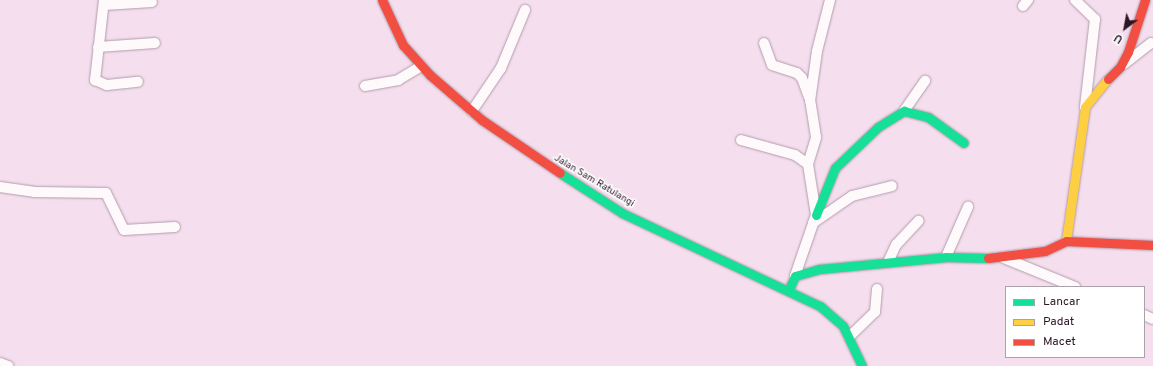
<!DOCTYPE html>
<style>
body{margin:0}
#map{position:relative;width:1153px;height:366px;overflow:hidden;background:#f5deed;font-family:Overpass,sans-serif}
div>[style]{position:absolute}
.roads{filter:drop-shadow(0 0 1px #b29cab) drop-shadow(0 0 1px #b29cab)}
.street>*{height:10px;margin:-5px;padding:0 5px;transform-origin:5px;border-radius:5px;background:#fefafc}
.fast>*{height:9px;margin:-4.5px;padding:0 4.5px;transform-origin:4.5px;border-radius:4.5px;background:#16e098}
.slow>*{height:9px;margin:-4.5px;padding:0 4.5px;transform-origin:4.5px;border-radius:4.5px;background:#ffcf43}
.jam>*{height:9px;margin:-4.5px;padding:0 4.5px;transform-origin:4.5px;border-radius:4.5px;background:#f24e42}
span{translate:-50% -50%;white-space:nowrap;text-align:center;line-height:1.15;-webkit-text-stroke:3px #fff;paint-order:stroke}
.street-label{font-size:10px;color:#2d1526}
.legend{position:absolute;left:1005px;top:286px;width:140px;height:72px;box-sizing:border-box;background:#fff;border:1px solid #aba1a8;margin:0;padding:5px 7px;list-style:none;font-size:12px;color:#2d1526}
.legend li{display:flex;align-items:center;gap:8px;height:20px}
.legend b{width:20px;border:1px solid #aba1a8}
.north{position:absolute;left:1105px;top:8px;width:40px;height:40px;-webkit-text-stroke:3px #fff;paint-order:stroke;rotate:212deg;font-size:11px;font-weight:700;line-height:16px;text-align:center;color:#2d1526}
.north::after{content:'';display:block;margin:auto;width:14px;height:18px;background:#2d1526;clip-path:polygon(50% 0,100% 100%,50% 72%,0 100%)}
</style>
<div id="map">
<div class="roads">
<div class="street">
<div style="left:104px;top:0;width:81px;rotate:96.4deg"></div>
<div style="left:95px;top:80px;width:13px;rotate:23deg"></div>
<div style="left:107px;top:85px;width:31px;rotate:-6deg"></div>
<div style="left:1075px;top:0;width:28px;rotate:44deg"></div>
<div style="left:1095px;top:19px;width:89px;rotate:96.5deg"></div>
<div style="left:104px;top:5px;width:48px;rotate:-3.6deg"></div>
<div style="left:1023px;top:6px;width:8px;rotate:-50deg"></div>
<div style="left:764px;top:43px;width:23px;rotate:70deg"></div>
<div style="left:772px;top:65px;width:26px;rotate:18deg"></div>
<div style="left:797px;top:73px;width:7px;rotate:45deg"></div>
<div style="left:802px;top:78px;width:20px;rotate:70deg"></div>
<div style="left:98px;top:47px;width:57px;rotate:-4deg"></div>
<div style="left:1124px;top:64px;width:34px;rotate:-38deg"></div>
<div style="left:365px;top:86px;width:34px;rotate:-10deg"></div>
<div style="left:398px;top:80px;width:27px;rotate:-31deg"></div>
<div style="left:472px;top:111px;width:52px;rotate:-56deg"></div>
<div style="left:501px;top:68px;width:63px;rotate:-67.5deg"></div>
<div style="left:904px;top:111px;width:37px;rotate:-55deg"></div>
<div style="left:741px;top:140px;width:56px;rotate:15.5deg"></div>
<div style="left:795px;top:155px;width:16px;rotate:35deg"></div>
<div style="left:808px;top:164px;width:52px;rotate:81.1deg"></div>
<div style="left:816px;top:215px;width:65px;rotate:109deg"></div>
<div style="left:808px;top:164px;width:28px;rotate:-73deg"></div>
<div style="left:816px;top:137px;width:36px;rotate:-99deg"></div>
<div style="left:810px;top:101px;width:50px;rotate:-82deg"></div>
<div style="left:817px;top:51px;width:53px;rotate:-75.7deg"></div>
<div style="left:0;top:187px;width:34px;rotate:8deg"></div>
<div style="left:34px;top:192px;width:72px;rotate:0.8deg"></div>
<div style="left:106px;top:193px;width:41px;rotate:64.1deg"></div>
<div style="left:124px;top:230px;width:51px;rotate:-3.4deg"></div>
<div style="left:813px;top:223px;width:47px;rotate:-34.7deg"></div>
<div style="left:852px;top:196px;width:41px;rotate:-14deg"></div>
<div style="left:946px;top:257px;width:55px;rotate:-66.3deg"></div>
<div style="left:1004px;top:258px;width:77px;rotate:22.2deg"></div>
<div style="left:888px;top:262px;width:19px;rotate:-65deg"></div>
<div style="left:896px;top:245px;width:33px;rotate:-47deg"></div>
<div style="left:1144px;top:315px;width:10px;rotate:24deg"></div>
<div style="left:849px;top:337px;width:36px;rotate:-44deg"></div>
<div style="left:875px;top:312px;width:23px;rotate:-85deg"></div>
<div style="left:0;top:363px;width:9px;rotate:21deg"></div>
</div>
<div class="fast">
<div style="left:560px;top:173px;width:74px;rotate:32.8deg"></div>
<div style="left:622px;top:213px;width:219px;rotate:25.2deg"></div>
<div style="left:820px;top:306px;width:30px;rotate:41deg"></div>
<div style="left:843px;top:326px;width:44px;rotate:64.6deg"></div>
<div style="left:816px;top:215px;width:51px;rotate:-68deg"></div>
<div style="left:835px;top:168px;width:59px;rotate:-43.6deg"></div>
<div style="left:878px;top:127px;width:31px;rotate:-32deg"></div>
<div style="left:904px;top:111px;width:25px;rotate:14deg"></div>
<div style="left:928px;top:117px;width:44px;rotate:35.8deg"></div>
<div style="left:789px;top:289px;width:14px;rotate:-65deg"></div>
<div style="left:795px;top:276px;width:26px;rotate:-16deg"></div>
<div style="left:820px;top:269px;width:127px;rotate:-5.4deg"></div>
<div style="left:946px;top:257px;width:42px;rotate:1.4deg"></div>
</div>
<div class="slow">
<div style="left:1066px;top:241px;width:135px;rotate:-81.9deg"></div>
<div style="left:1085px;top:107px;width:36px;rotate:-51deg"></div>
</div>
<div class="jam">
<div style="left:382px;top:0;width:50px;rotate:65deg"></div>
<div style="left:403px;top:45px;width:40px;rotate:48deg"></div>
<div style="left:430px;top:75px;width:69px;rotate:40.9deg"></div>
<div style="left:482px;top:120px;width:94px;rotate:34.2deg"></div>
<div style="left:1108px;top:79px;width:17px;rotate:-45deg"></div>
<div style="left:1120px;top:67px;width:17px;rotate:-62deg"></div>
<div style="left:1128px;top:52px;width:55px;rotate:-71.9deg"></div>
<div style="left:988px;top:258px;width:57px;rotate:-7deg"></div>
<div style="left:1045px;top:251px;width:23px;rotate:-25deg"></div>
<div style="left:1066px;top:241px;width:87px;rotate:2.6deg"></div>
</div>
</div>
<div class="street-label">
<span style="left:594px;top:181px;rotate:31deg">Jalan Sam Ratulangi</span>
</div>
<ul class="legend">
<li><b style="height:5px;background:#16e098"></b>Lancar</li>
<li><b style="height:5px;background:#ffcf43"></b>Padat</li>
<li><b style="height:5px;background:#f24e42"></b>Macet</li>
</ul>
<div class="north">U</div>
</div>
